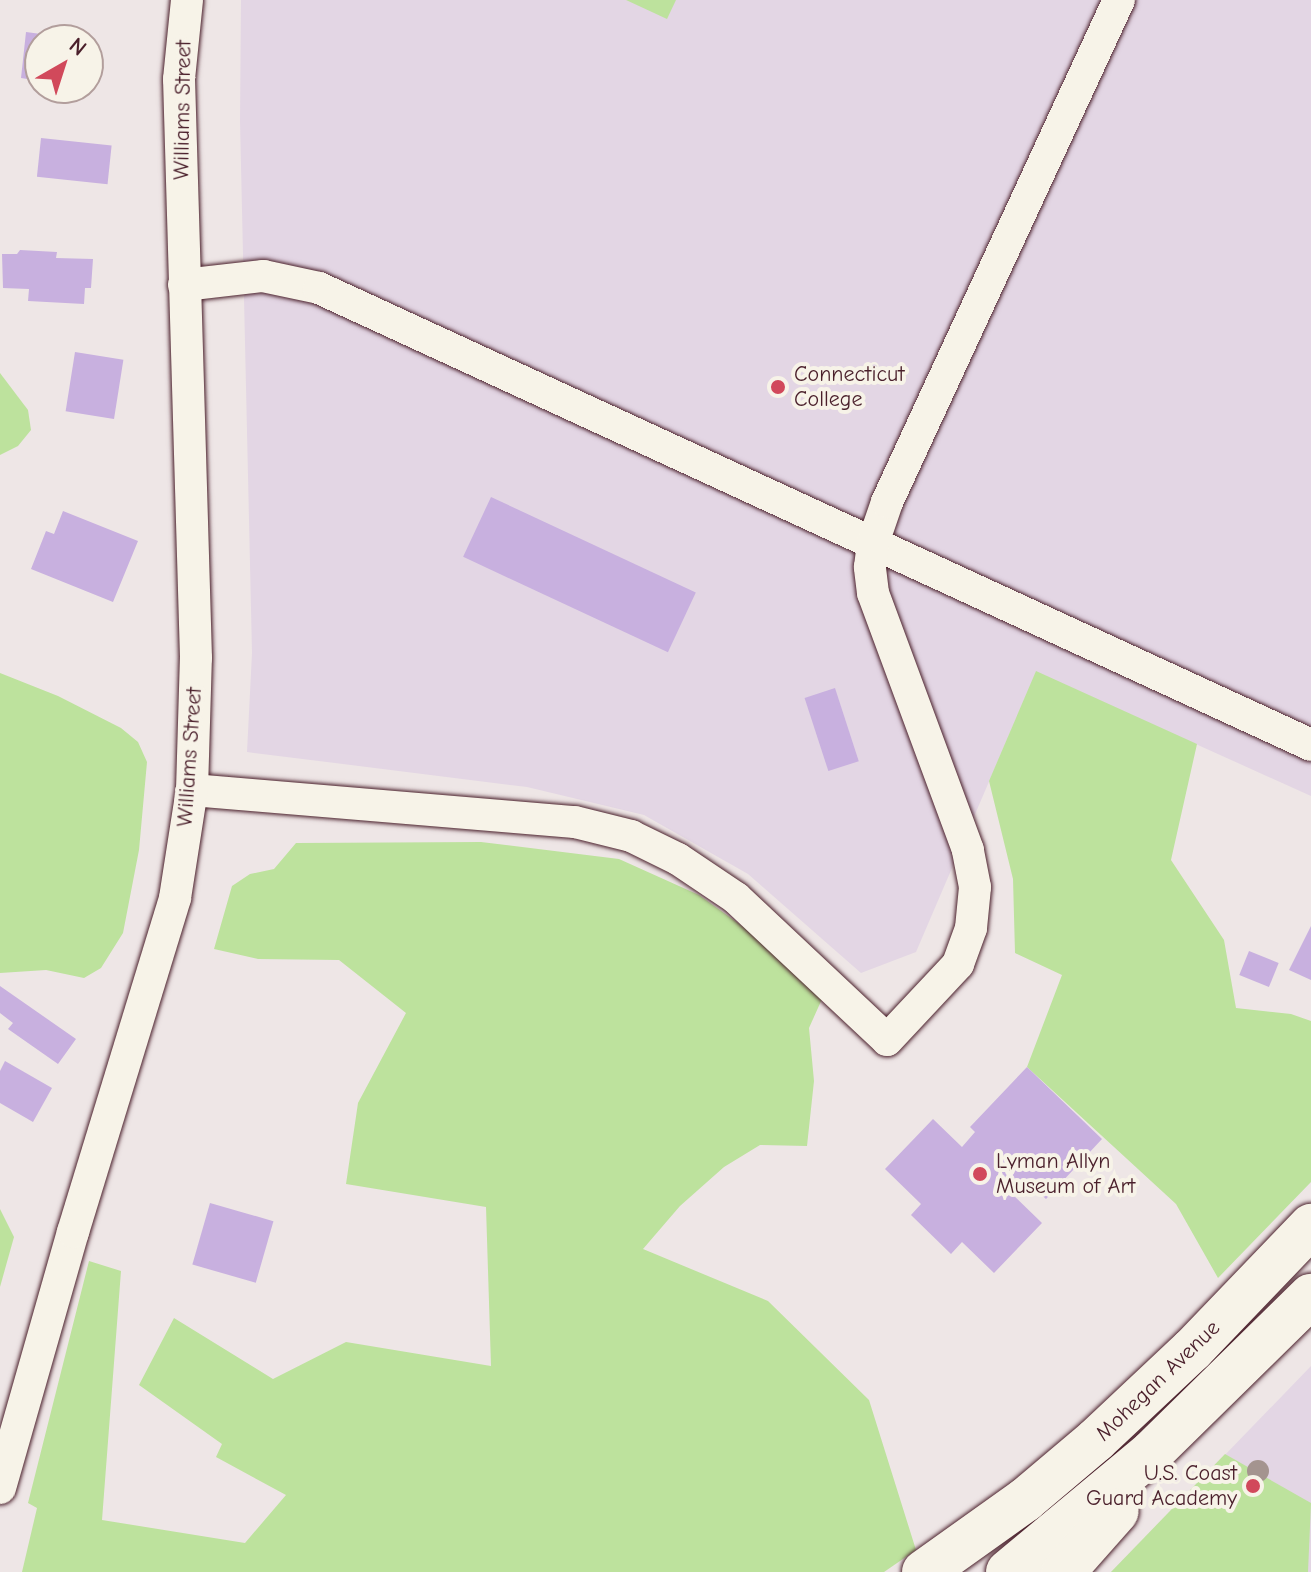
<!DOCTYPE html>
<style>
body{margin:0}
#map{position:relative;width:1311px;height:1572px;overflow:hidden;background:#eee6e6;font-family:"Comic Neue",sans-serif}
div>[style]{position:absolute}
.built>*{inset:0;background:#e3d6e4}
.green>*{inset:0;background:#bde29d}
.building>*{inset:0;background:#c8b0df;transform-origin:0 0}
.roads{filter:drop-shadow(0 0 2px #4a1f2b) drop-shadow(0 0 2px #4a1f2b)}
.minor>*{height:32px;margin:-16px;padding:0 16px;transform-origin:16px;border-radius:16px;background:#f7f3e8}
.highway>*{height:44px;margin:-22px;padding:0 22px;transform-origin:22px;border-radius:22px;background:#f7f3e8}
.trees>*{width:22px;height:22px;margin:-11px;border-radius:50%;background:#a4948f}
.dots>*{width:22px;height:22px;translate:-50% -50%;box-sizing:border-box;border:4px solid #f7f3e8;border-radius:50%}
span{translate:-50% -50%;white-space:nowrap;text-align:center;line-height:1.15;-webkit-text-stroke:8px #f7f3e8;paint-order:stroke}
.street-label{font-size:22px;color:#4a1f2b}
.poi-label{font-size:22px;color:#4a1f2b}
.left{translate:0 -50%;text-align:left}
.right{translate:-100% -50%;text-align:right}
.north{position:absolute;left:24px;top:24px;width:80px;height:80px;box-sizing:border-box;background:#f7f3e8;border:2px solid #b29e9c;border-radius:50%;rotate:39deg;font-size:22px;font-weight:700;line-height:32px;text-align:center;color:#4a1f2b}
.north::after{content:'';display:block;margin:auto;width:28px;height:36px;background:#d1495b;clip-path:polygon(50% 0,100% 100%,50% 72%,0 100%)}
</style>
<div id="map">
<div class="built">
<div style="clip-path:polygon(241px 0,1311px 0,1311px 796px,1036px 672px,916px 952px,861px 973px,748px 874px,644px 815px,527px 787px,247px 752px,252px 653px,240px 121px)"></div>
<div style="clip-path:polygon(1311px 1366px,1311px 1572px,1111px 1572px,1163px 1519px)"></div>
</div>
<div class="green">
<div style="clip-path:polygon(626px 0,676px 0,667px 19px)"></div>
<div style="clip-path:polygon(0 373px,28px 410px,31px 430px,18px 446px,0 455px)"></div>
<div style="clip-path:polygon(1036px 671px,1197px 744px,1171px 860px,1224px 940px,1236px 1008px,1291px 1014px,1311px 1021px,1311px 1182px,1218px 1278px,1176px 1204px,1027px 1067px,1062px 975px,1015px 953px,1013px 879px,989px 781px)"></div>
<div style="clip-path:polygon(0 673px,58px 696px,121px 728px,138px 742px,147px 762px,139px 850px,123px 933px,101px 968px,84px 978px,46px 970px,0 973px)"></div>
<div style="clip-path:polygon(481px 842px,619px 859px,699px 895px,749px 931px,822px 999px,809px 1028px,814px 1081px,807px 1146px,760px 1145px,724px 1167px,680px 1206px,643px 1249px,768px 1301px,869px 1400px,916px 1550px,884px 1572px,22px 1572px,37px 1508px,28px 1503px,89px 1261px,121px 1271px,102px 1520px,245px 1543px,286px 1495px,216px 1457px,222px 1444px,139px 1385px,174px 1318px,273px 1379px,346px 1342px,491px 1366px,486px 1207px,346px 1184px,358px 1103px,406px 1013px,339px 960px,258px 959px,214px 949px,232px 886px,250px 874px,274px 869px,296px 843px)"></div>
<div style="clip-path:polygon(0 1209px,14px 1237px,0 1287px)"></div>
<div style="clip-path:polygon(1225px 1454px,1311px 1503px,1308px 1572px,1111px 1572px)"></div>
</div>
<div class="building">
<div style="clip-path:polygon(26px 32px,71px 38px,40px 40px,40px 81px,21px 78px)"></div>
<div style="clip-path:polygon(88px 40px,95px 41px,90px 86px,88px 86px)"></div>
<div style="left:41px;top:138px;width:71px;height:39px;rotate:6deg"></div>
<div style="clip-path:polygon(20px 250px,57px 252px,56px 258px,93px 259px,91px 288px,85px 288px,84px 304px,28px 301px,29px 289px,3px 288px,2px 254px,17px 254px)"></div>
<div style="left:75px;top:352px;width:49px;height:60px;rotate:9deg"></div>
<div style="left:491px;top:497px;width:226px;height:66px;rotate:25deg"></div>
<div style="clip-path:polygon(63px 511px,138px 541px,113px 602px,31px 569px,46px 531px,54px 534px)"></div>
<div style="left:835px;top:688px;width:77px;height:32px;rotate:72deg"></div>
<div style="clip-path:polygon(1311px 926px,1311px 980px,1289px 970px)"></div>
<div style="left:1249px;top:951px;width:32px;height:26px;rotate:22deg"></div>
<div style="clip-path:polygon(0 986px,76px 1039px,58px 1064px,8px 1029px,13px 1023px,0 1013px)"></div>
<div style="clip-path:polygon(5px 1061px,52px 1088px,33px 1122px,0 1103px,0 1071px)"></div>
<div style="clip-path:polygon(1027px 1067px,1102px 1139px,1046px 1199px,1025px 1180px,1012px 1194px,1042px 1223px,994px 1273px,962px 1242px,951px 1254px,911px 1215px,921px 1204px,885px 1169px,933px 1119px,962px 1147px,975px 1132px,970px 1127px)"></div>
<div style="left:210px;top:1203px;width:66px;height:64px;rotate:16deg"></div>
</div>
<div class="roads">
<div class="minor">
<div style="left:184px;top:285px;width:80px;rotate:-6.5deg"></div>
<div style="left:263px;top:276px;width:57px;rotate:12.1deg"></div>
<div style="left:319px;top:288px;width:1092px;rotate:24.73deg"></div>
<div style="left:192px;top:790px;width:384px;rotate:4.8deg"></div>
<div style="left:575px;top:822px;width:58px;rotate:14deg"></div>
<div style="left:631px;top:836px;width:52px;rotate:26.1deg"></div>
<div style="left:678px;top:859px;width:70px;rotate:33.9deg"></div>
<div style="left:736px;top:898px;width:207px;rotate:43.2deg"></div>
<div style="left:887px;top:1040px;width:104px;rotate:-46.9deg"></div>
<div style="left:958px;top:964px;width:38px;rotate:-70deg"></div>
<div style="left:971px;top:928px;width:41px;rotate:-84.4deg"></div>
<div style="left:975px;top:887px;width:38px;rotate:-101deg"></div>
<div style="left:968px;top:850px;width:274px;rotate:-110.3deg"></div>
<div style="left:873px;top:593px;width:26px;rotate:-97deg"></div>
<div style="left:870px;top:567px;width:24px;rotate:-83deg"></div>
<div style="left:873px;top:543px;width:43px;rotate:-71.1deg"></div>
<div style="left:887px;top:502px;width:553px;rotate:-65.2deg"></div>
<div style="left:0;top:1488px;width:266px;rotate:-74.1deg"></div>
<div style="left:73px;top:1232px;width:349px;rotate:-73deg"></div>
<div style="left:175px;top:898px;width:109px;rotate:-81.1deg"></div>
<div style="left:192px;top:790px;width:132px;rotate:-88.3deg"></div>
<div style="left:196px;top:658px;width:579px;rotate:-91.68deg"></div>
<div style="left:179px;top:79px;width:79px;rotate:-84.2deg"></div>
</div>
<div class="highway">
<div style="left:924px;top:1572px;width:124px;rotate:-35.5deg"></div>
<div style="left:1025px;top:1500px;width:93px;rotate:-40.2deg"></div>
<div style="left:1096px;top:1440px;width:132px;rotate:-43.2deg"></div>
<div style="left:1192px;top:1350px;width:172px;rotate:-46.2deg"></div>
<div style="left:1008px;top:1572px;width:187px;rotate:-39.8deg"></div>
<div style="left:1152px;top:1452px;width:223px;rotate:-44.5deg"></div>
<div style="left:1063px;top:1572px;width:81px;rotate:-48.5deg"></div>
</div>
</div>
<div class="trees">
<div style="left:1258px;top:1471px"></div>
</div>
<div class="dots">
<div style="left:778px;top:387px;background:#d1495b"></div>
<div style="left:980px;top:1174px;background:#d1495b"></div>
<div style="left:1253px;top:1486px;background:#d1495b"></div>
</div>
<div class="street-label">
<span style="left:183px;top:110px;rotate:-89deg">Williams Street</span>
<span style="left:190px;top:757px;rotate:-86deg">Williams Street</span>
<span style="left:1158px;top:1381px;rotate:-44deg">Mohegan Avenue</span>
</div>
<div class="poi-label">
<span class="left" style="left:794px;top:387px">Connecticut<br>College</span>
<span class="left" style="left:996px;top:1174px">Lyman Allyn<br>Museum of Art</span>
<span class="right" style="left:1237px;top:1486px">U.S. Coast<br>Guard Academy</span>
</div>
<div class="north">N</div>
</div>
